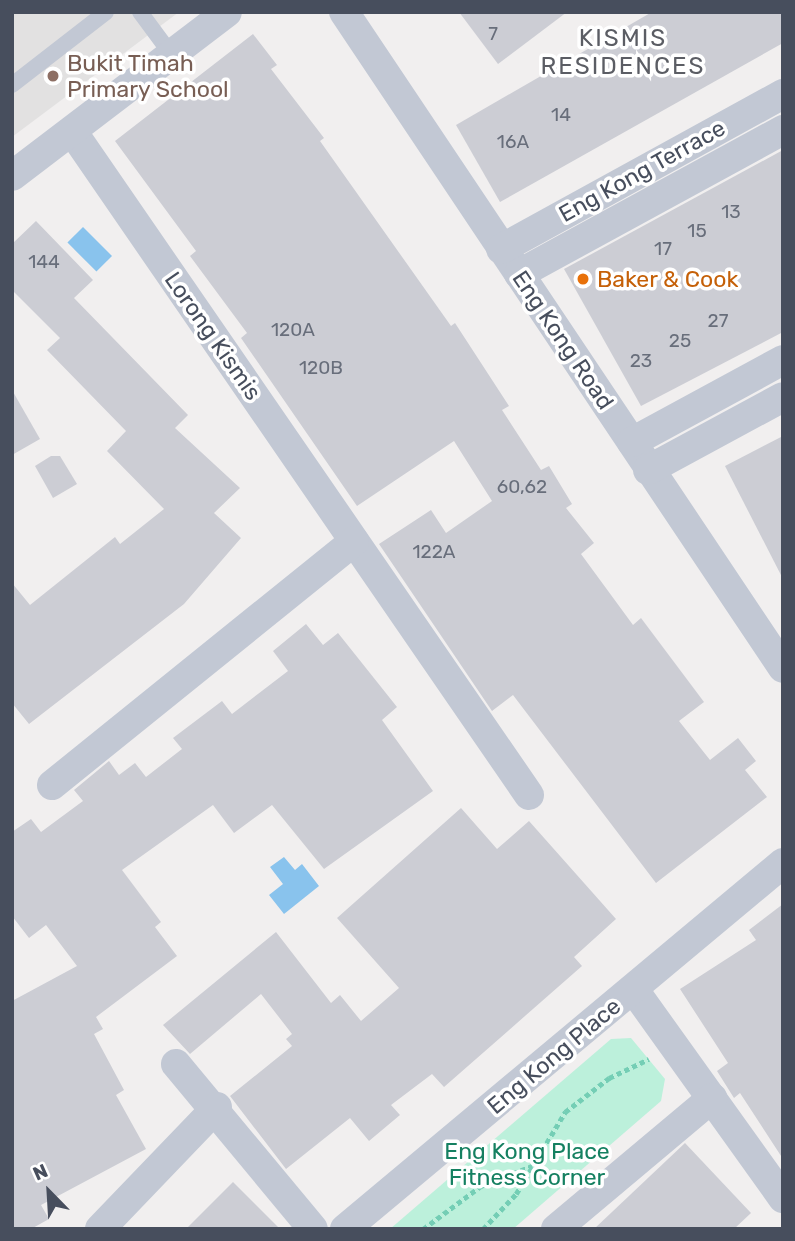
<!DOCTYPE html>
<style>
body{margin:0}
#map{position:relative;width:795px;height:1241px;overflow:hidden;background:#f1efef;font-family:Rubik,sans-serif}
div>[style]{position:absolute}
.education>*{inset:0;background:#e2e1e1}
.green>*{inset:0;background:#bcf0db}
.water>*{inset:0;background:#89c3ed;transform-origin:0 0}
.building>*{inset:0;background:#cccdd4}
.path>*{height:4.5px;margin-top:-2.25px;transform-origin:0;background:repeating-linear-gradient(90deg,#74ceb5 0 5px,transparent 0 8.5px)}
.lane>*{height:16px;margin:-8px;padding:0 8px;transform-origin:8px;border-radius:8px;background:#c2c8d4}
.street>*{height:30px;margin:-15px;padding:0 15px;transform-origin:15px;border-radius:15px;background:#c2c8d4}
.dots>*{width:19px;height:19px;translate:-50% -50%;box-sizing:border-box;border:4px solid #fff;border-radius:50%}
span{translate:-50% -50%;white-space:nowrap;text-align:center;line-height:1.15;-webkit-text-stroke:7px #fff;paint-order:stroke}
.number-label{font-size:19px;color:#686e7b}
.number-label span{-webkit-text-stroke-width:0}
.education-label{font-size:23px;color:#785e54}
.left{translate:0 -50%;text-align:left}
.street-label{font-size:23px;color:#474e5d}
.food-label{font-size:23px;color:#c56008}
.park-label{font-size:23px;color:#158061}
.neighbourhood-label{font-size:24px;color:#5b5d64;letter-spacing:2px}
.frame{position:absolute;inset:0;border:14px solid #474e5d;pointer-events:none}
.north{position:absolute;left:14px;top:1157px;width:70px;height:70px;-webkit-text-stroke:5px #fff;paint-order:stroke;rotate:336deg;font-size:19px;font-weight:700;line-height:28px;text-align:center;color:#474e5d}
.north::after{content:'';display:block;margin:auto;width:24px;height:32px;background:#474e5d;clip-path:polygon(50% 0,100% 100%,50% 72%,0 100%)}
</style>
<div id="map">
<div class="education">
<div style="clip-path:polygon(12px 12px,179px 12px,12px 137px)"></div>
</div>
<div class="green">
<div style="clip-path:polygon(631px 1038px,665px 1079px,661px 1101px,513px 1229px,390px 1229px,611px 1039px)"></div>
</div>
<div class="water">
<div style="left:83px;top:227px;width:41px;height:22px;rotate:45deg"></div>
<div style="clip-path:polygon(284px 857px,295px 870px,302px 864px,319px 886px,284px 914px,269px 895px,283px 884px,270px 867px)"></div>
</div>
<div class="building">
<div style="clip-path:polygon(459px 12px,567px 12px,498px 64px)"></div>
<div style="clip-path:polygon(652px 12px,783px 12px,783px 43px,500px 202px,456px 125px)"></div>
<div style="clip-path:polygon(253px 34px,277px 65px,271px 69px,324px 138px,320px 141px,451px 326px,455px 323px,509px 406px,502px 410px,541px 470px,549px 466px,572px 504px,566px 508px,594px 543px,581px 554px,633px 625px,641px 618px,704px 702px,679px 721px,710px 760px,738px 738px,756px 761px,745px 770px,767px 797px,656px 883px,513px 695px,492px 711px,379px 544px,431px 510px,446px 533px,492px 501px,454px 441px,357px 506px,241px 338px,247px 333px,190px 256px,196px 251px,115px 141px)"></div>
<div style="clip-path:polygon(783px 150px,783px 332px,641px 406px,564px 269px)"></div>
<div style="clip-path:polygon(36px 221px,93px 280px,74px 298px,188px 415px,175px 428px,240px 488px,214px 513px,241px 538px,184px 604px,29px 724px,12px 703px,12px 583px,30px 605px,115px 537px,120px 544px,164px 509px,107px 451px,126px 431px,47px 350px,60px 338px,12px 290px,12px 244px)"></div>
<div style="clip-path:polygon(12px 390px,40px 439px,12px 455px)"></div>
<div style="clip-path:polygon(783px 436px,783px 579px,725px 466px)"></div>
<div style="clip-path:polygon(51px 456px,60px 456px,77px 484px,53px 498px,35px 466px)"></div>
<div style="clip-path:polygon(306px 624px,323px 645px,338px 633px,397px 707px,382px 720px,433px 791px,324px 869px,272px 805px,234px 833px,213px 805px,122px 870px,161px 922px,155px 927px,177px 956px,96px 1017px,103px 1029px,94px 1034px,124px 1090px,116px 1095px,146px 1149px,41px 1205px,49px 1219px,31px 1229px,12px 1229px,12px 1001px,77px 966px,46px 925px,29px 938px,12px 916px,12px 832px,31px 819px,41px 832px,83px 801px,74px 790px,109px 761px,119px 775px,135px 763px,146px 777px,182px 749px,173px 738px,222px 701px,232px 714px,288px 671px,273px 651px)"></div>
<div style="clip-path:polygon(461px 808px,497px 849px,529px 821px,616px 919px,574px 957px,582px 966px,444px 1087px,432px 1074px,391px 1105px,400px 1115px,369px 1141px,350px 1118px,286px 1169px,230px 1096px,292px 1046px,286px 1039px,292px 1034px,261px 994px,190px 1054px,163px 1025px,276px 932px,331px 1003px,340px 995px,361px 1021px,399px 988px,337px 918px)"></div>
<div style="clip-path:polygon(783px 904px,783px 1159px,740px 1093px,734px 1098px,717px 1071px,728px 1063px,680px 989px,756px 940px,749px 930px)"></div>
<div style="clip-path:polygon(685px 1143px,751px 1213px,734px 1229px,594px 1229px)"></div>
<div style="clip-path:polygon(233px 1182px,280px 1229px,186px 1229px)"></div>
</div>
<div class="path">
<div style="left:423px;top:1229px;width:72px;rotate:-36.6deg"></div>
<div style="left:481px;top:1186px;width:55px;rotate:-21.4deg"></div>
<div style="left:483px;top:1229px;width:48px;rotate:-46.7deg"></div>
<div style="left:516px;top:1194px;width:96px;rotate:-59.1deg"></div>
<div style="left:565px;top:1112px;width:56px;rotate:-37.7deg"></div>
<div style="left:609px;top:1078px;width:44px;rotate:-25.4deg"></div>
</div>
<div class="lane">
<div style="left:140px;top:12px;width:52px;rotate:53.6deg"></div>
<div style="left:12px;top:85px;width:119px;rotate:-37.8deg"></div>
</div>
<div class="street">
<div style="left:344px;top:12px;width:789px;rotate:56.21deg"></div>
<div style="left:72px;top:131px;width:806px;rotate:55.46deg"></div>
<div style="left:12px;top:176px;width:270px;rotate:-37.3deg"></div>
<div style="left:501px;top:249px;width:322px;rotate:-28.8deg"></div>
<div style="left:519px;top:274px;width:301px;rotate:-28.6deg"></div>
<div style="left:632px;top:442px;width:172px;rotate:-28.5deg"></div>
<div style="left:648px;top:470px;width:153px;rotate:-28.4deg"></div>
<div style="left:52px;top:785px;width:388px;rotate:-38.9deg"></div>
<div style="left:634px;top:990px;width:256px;rotate:54.4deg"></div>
<div style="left:176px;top:1064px;width:214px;rotate:50.3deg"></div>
<div style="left:100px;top:1229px;width:169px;rotate:-46.2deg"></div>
<div style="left:345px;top:1229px;width:571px;rotate:-39.88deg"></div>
<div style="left:556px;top:1229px;width:204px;rotate:-40deg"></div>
</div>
<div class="dots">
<div style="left:53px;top:76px;background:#8d6e63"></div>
<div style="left:583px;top:279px;background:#e8710a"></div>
</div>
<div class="number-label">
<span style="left:493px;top:34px">7</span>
<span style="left:561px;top:115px">14</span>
<span style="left:513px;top:142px">16A</span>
<span style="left:731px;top:212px">13</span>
<span style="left:697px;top:231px">15</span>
<span style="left:663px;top:249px">17</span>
<span style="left:44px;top:262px">144</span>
<span style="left:718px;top:321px">27</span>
<span style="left:293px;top:330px">120A</span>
<span style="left:680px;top:341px">25</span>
<span style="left:641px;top:361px">23</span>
<span style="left:321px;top:368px">120B</span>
<span style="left:522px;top:487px">60,62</span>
<span style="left:434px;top:552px">122A</span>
</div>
<div class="education-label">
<span class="left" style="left:67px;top:76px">Bukit Timah<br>Primary School</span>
</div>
<div class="street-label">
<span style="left:642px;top:171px;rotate:-29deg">Eng Kong Terrace</span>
<span style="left:213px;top:336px;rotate:55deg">Lorong Kismis</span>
<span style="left:563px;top:340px;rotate:56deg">Eng Kong Road</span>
<span style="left:554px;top:1056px;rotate:-40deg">Eng Kong Place</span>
</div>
<div class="food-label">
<span class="left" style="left:597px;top:279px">Baker &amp; Cook</span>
</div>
<div class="park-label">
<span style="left:527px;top:1164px">Eng Kong Place<br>Fitness Corner</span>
</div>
<div class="neighbourhood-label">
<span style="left:623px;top:53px">KISMIS<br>RESIDENCES</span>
</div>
<div class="frame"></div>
<div class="north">N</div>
</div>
